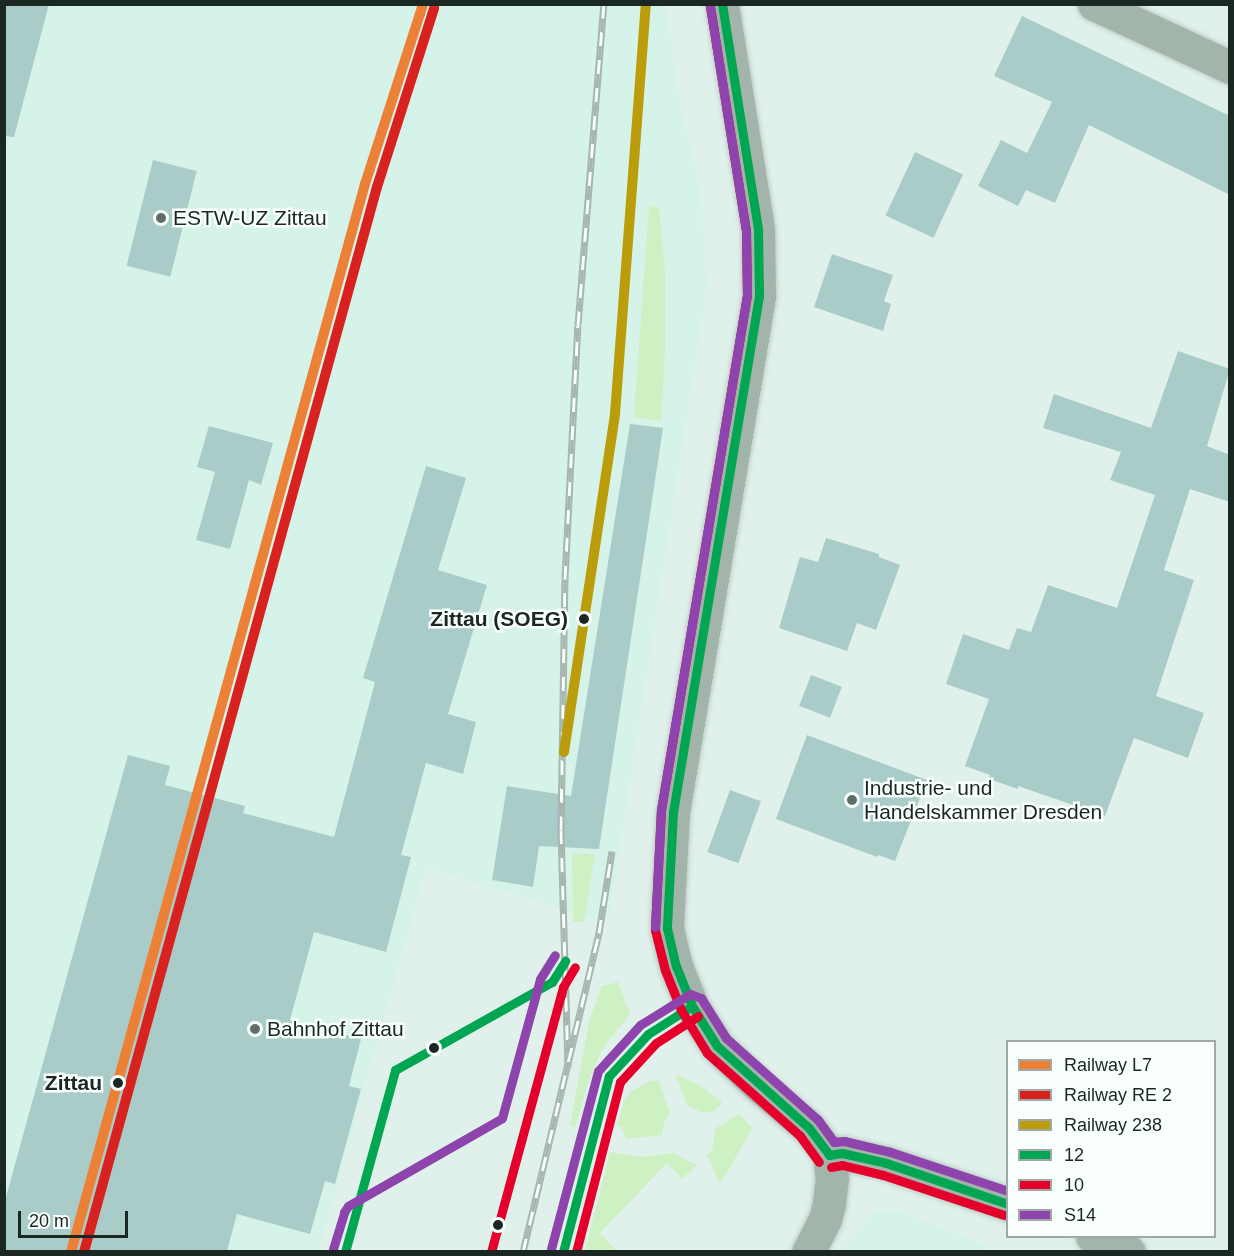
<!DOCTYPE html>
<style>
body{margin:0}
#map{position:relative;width:1234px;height:1256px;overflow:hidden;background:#e0f1eb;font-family:Helvetica,sans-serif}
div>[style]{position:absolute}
.built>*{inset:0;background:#d5f3e8}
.green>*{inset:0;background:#cef1c4}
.building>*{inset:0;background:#aaccc8;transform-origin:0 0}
.roads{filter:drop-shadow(0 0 2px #becbc6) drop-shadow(0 0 2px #becbc6)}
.street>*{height:33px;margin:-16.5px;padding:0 16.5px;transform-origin:16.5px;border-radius:16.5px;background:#a3b5aa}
.rail>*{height:7px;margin-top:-3.5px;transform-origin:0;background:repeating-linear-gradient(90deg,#f9fffc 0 14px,#a7b6af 0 28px);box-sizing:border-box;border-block:2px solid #a7b6af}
.bus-1>*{height:9px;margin:-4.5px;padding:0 4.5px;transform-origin:4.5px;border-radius:4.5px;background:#00a651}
.bus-2>*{height:9px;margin:-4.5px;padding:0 4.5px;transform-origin:4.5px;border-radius:4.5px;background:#e4002b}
.bus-3>*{height:9px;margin:-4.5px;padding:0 4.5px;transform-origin:4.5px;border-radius:4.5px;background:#8e44ad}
.rail-1>*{height:10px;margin:-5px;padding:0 5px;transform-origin:5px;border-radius:5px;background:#ed8037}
.rail-2>*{height:10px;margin:-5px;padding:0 5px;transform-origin:5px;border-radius:5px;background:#d7221f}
.rail-3>*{height:10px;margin:-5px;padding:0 5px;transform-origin:5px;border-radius:5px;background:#bb9c0a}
.dots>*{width:16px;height:16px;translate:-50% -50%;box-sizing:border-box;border:3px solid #f9fffc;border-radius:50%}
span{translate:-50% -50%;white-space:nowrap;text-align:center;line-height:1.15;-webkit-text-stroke:5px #f9fffc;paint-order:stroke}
.poi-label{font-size:21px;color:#1b2723}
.left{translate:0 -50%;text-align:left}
.stop-label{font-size:21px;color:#1b2723;font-weight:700}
.right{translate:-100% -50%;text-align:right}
.frame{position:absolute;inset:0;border:6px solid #1b2723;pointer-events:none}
.legend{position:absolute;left:1006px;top:1040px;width:210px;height:198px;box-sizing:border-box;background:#f9fffc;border:2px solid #a0a9a5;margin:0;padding:8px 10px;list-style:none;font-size:18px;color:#1b2723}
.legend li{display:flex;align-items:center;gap:12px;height:30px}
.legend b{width:30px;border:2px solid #a0a9a5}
.scale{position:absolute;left:18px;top:1211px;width:110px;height:27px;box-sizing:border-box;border:3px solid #1b2723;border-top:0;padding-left:8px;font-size:18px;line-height:21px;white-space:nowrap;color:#1b2723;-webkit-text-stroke:4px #f9fffc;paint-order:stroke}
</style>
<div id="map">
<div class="built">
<div style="clip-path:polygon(5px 5px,666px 5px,679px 98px,701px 194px,707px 287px,609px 918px,603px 922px,426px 868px,319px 1251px,5px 1252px)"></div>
<div style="clip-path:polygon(875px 1211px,899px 1211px,988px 1246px,985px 1252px,841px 1251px)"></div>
</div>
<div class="green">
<div style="clip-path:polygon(654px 206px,659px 208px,665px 271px,665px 355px,661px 421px,634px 417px,649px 207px)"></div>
<div style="clip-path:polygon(572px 854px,595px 854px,584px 922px,573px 922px)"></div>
<div style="clip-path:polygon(618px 982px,630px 1014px,603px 1048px,590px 1077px,575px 1128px,570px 1126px,589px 1021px,602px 986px)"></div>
<div style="clip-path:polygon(675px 1074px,700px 1085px,722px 1102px,715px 1111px,702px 1113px,687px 1105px)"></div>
<div style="clip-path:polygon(650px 1081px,659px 1081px,670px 1114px,665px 1120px,662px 1135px,626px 1139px,622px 1128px,617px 1125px,624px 1102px,630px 1092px)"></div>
<div style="clip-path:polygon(739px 1114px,753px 1128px,720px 1184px,707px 1155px,712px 1151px,715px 1129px)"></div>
<div style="clip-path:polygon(610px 1152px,641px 1157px,673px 1153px,697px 1165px,682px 1179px,667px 1163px,600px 1233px,616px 1250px,585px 1251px)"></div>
</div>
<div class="building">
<div style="clip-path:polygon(4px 4px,49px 4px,14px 137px,4px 136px)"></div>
<div style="clip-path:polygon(1022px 16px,1230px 116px,1230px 195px,1089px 125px,1055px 203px,1026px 190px,1018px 206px,978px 186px,1001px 140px,1027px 153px,1052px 102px,994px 76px)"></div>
<div style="left:915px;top:152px;width:53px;height:70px;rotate:25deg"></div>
<div style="left:153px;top:160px;width:45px;height:109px;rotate:14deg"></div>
<div style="clip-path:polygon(832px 254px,893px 275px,884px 301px,891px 304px,883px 331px,814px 307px)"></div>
<div style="clip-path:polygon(1178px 351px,1230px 369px,1207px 446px,1230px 455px,1230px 502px,1190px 489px,1164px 570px,1194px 580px,1156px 696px,1204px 713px,1188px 758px,1134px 738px,1105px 816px,1018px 786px,1018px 789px,989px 779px,990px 775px,965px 766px,989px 699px,946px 684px,963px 634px,1009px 650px,1017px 628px,1031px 632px,1048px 585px,1117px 608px,1155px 495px,1110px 480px,1121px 452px,1043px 428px,1054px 394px,1151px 428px)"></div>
<div style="clip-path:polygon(630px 424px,663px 428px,599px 849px,539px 846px,533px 887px,492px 880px,507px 786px,571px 796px)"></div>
<div style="clip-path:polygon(209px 426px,273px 443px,261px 485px,249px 480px,230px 549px,196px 540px,215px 472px,197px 467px)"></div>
<div style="clip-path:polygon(426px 466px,466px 478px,438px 570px,487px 585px,448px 714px,476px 722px,463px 774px,426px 763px,401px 855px,411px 857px,386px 952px,314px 932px,290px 1020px,361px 1039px,349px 1086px,361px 1089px,335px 1184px,325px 1181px,310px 1234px,237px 1214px,227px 1251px,4px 1251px,4px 1204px,128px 755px,170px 766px,165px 785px,245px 806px,243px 813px,334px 837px,375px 682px,363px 678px)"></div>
<div style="clip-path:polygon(826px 538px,879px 554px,879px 557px,900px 565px,876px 630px,857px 623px,847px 651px,779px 628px,800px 557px,818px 562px)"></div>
<div style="left:811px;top:675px;width:33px;height:33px;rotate:21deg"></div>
<div style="clip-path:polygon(807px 735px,927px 780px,895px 861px,878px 855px,877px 857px,776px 819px)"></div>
<div style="left:730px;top:790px;width:33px;height:66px;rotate:20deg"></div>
</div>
<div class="roads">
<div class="street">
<div style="left:722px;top:4px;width:229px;rotate:80.9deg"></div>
<div style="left:758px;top:230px;width:66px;rotate:89.1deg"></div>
<div style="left:759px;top:296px;width:523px;rotate:99.46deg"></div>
<div style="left:673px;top:812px;width:116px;rotate:93deg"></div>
<div style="left:667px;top:928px;width:39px;rotate:77deg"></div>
<div style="left:676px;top:966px;width:43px;rotate:68.2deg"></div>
<div style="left:692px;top:1006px;width:47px;rotate:58deg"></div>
<div style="left:717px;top:1046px;width:55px;rotate:43.5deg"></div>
<div style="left:757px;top:1084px;width:68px;rotate:40.2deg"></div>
<div style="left:809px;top:1128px;width:34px;rotate:53deg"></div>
<div style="left:829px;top:1155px;width:23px;rotate:83deg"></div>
<div style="left:832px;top:1178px;width:26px;rotate:97deg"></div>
<div style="left:829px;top:1204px;width:16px;rotate:105deg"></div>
<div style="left:825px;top:1219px;width:37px;rotate:117deg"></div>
<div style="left:1094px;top:4px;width:150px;rotate:24.9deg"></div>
<div style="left:829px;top:1155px;width:13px;rotate:-9deg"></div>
<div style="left:842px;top:1153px;width:45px;rotate:12.8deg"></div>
<div style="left:886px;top:1163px;width:129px;rotate:18.6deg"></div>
<div style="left:1092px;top:1236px;width:40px;rotate:23.4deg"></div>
</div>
</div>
<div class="rail">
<div style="left:568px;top:1067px;width:237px;rotate:-91.7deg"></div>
<div style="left:561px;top:830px;width:251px;rotate:-89.1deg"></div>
<div style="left:565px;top:579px;width:254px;rotate:-87.1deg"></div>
<div style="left:578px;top:325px;width:322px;rotate:-85.4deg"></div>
<div style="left:523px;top:1252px;width:328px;rotate:-76.6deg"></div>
<div style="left:599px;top:933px;width:83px;rotate:-81deg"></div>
</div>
<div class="bus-1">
<div style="left:722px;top:4px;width:229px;rotate:80.9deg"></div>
<div style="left:758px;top:230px;width:66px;rotate:89.1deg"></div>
<div style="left:759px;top:296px;width:523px;rotate:99.46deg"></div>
<div style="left:673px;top:812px;width:116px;rotate:93deg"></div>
<div style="left:667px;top:928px;width:39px;rotate:77deg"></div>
<div style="left:676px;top:966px;width:43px;rotate:68.2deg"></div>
<div style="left:692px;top:1006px;width:47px;rotate:58deg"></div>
<div style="left:717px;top:1046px;width:123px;rotate:41.7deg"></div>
<div style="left:809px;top:1128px;width:34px;rotate:53deg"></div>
<div style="left:395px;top:1070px;width:180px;rotate:-29.3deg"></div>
<div style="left:552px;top:982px;width:25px;rotate:-58deg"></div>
<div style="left:829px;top:1155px;width:13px;rotate:-9deg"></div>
<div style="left:842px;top:1153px;width:45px;rotate:12.8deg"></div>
<div style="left:886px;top:1163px;width:129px;rotate:18.6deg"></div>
<div style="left:345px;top:1252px;width:189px;rotate:-74.6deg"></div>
<div style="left:563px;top:1252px;width:182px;rotate:-75.4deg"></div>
<div style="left:609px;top:1076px;width:57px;rotate:-47.1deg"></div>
<div style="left:648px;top:1034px;width:52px;rotate:-32.5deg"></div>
</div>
<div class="bus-2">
<div style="left:710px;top:6px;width:228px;rotate:80.9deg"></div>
<div style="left:746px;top:231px;width:64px;rotate:89.1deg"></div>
<div style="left:747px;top:295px;width:522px;rotate:99.48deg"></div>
<div style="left:661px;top:810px;width:120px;rotate:92.9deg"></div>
<div style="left:655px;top:930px;width:41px;rotate:76deg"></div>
<div style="left:665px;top:970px;width:43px;rotate:68.2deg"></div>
<div style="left:681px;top:1010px;width:50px;rotate:58.8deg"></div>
<div style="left:707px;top:1053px;width:125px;rotate:41.7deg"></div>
<div style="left:800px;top:1136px;width:32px;rotate:54deg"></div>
<div style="left:831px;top:1167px;width:11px;rotate:-10deg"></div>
<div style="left:842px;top:1165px;width:42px;rotate:13.7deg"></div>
<div style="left:883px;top:1175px;width:127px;rotate:18.3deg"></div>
<div style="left:491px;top:1252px;width:275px;rotate:-74.8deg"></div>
<div style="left:563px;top:987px;width:23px;rotate:-59deg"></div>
<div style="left:576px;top:1252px;width:176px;rotate:-75.5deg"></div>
<div style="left:620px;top:1082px;width:53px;rotate:-47.3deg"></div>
<div style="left:656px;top:1043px;width:50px;rotate:-32.7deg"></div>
</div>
<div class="bus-3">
<div style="left:655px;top:927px;width:117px;rotate:-87.1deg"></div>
<div style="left:661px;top:810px;width:522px;rotate:-80.52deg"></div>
<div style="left:747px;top:295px;width:64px;rotate:-90.9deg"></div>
<div style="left:746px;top:231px;width:228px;rotate:-99.1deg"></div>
<div style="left:333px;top:1249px;width:39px;rotate:-73deg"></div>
<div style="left:344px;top:1212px;width:7px;rotate:-56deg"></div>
<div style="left:348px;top:1206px;width:177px;rotate:-29.7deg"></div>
<div style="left:502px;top:1118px;width:144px;rotate:-74.7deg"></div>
<div style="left:540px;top:979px;width:28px;rotate:-58deg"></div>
<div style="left:551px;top:1249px;width:184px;rotate:-75.2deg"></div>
<div style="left:598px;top:1071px;width:62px;rotate:-47.6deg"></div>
<div style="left:640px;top:1025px;width:59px;rotate:-31.8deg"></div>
<div style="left:690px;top:994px;width:12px;rotate:20deg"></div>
<div style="left:701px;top:998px;width:47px;rotate:58deg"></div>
<div style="left:726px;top:1038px;width:123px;rotate:41.7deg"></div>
<div style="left:818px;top:1120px;width:27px;rotate:54deg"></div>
<div style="left:834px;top:1142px;width:10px;rotate:-6deg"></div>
<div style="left:844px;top:1141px;width:47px;rotate:13.4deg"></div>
<div style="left:890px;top:1152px;width:124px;rotate:18.3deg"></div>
</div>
<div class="rail-1">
<div style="left:71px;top:1252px;width:1108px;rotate:-74.61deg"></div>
<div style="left:365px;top:184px;width:189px;rotate:-72.1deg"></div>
</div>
<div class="rail-2">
<div style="left:84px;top:1252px;width:1105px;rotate:-74.62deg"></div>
<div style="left:377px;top:187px;width:188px;rotate:-72.3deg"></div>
</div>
<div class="rail-3">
<div style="left:564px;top:752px;width:342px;rotate:-81.4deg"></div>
<div style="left:615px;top:414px;width:411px;rotate:-85.7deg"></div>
</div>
<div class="dots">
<div style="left:161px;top:218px;background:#606e69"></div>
<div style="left:584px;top:619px;background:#1b2723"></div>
<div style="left:852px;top:800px;background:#606e69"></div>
<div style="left:255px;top:1029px;background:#606e69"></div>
<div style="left:434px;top:1048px;background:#1b2723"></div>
<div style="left:118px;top:1083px;background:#1b2723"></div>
<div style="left:498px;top:1225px;background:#1b2723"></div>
</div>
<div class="poi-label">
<span class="left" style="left:173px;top:218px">ESTW-UZ Zittau</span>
<span class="left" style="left:864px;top:800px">Industrie- und<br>Handelskammer Dresden</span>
<span class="left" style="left:267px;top:1029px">Bahnhof Zittau</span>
</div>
<div class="stop-label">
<span class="right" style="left:568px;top:619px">Zittau (SOEG)</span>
<span class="right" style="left:102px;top:1083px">Zittau</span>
</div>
<div class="frame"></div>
<ul class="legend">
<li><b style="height:8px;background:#ed8037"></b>Railway L7</li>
<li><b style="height:8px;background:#d7221f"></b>Railway RE 2</li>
<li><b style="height:8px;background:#bb9c0a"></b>Railway 238</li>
<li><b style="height:8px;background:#00a651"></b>12</li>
<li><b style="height:8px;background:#e4002b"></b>10</li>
<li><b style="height:8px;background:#8e44ad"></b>S14</li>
</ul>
<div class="scale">20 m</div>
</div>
